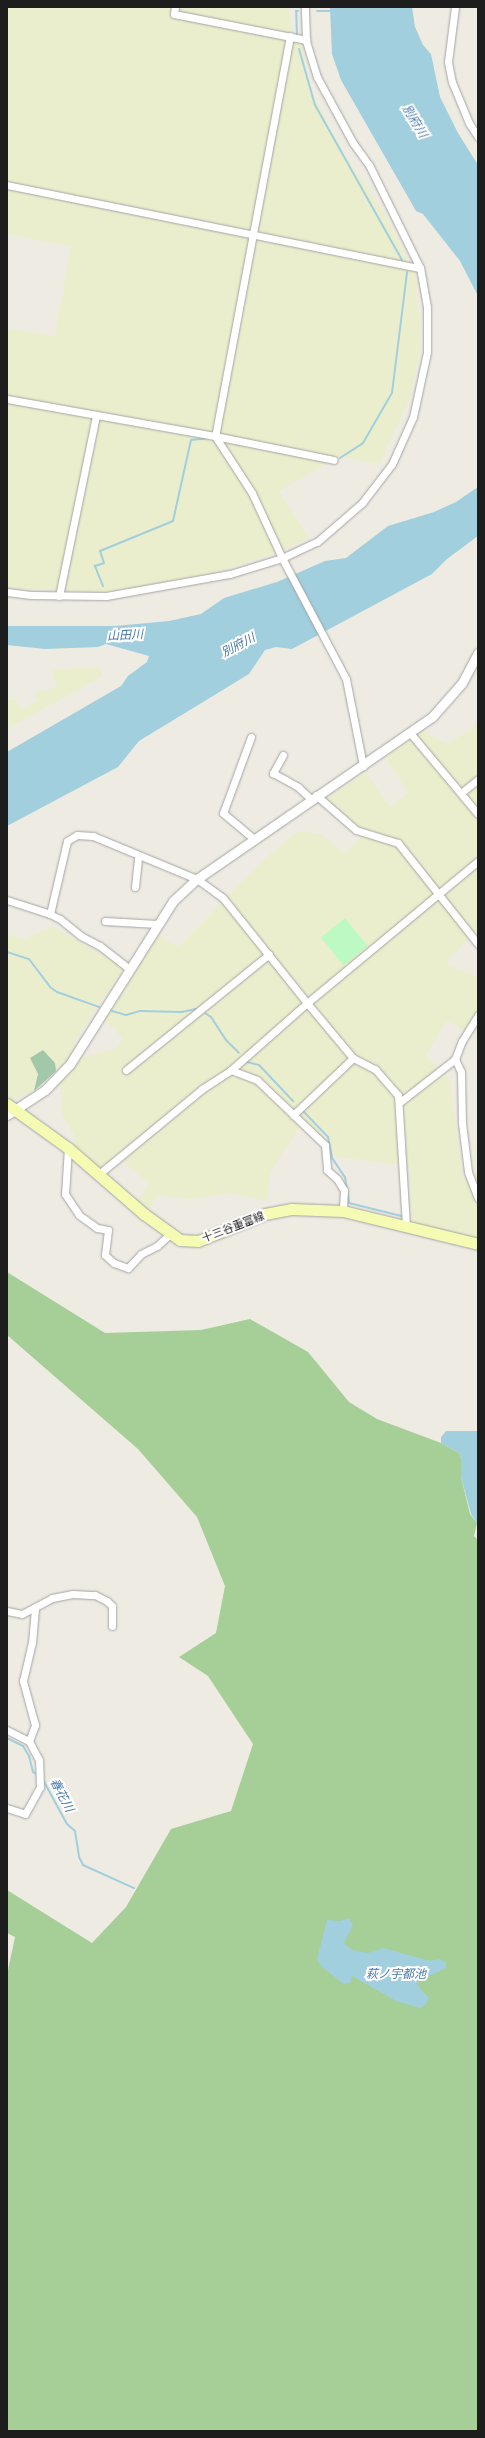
<!DOCTYPE html>
<meta charset="utf-8">
<style>
body{margin:0}
#map{position:relative;width:485px;height:2438px;overflow:hidden;background:#eeebe2;font-family:"Noto Sans","Noto Sans JP",sans-serif}
div>[style]{position:absolute}
.farmland>*{inset:0;background:#ebeecd}
.forest>*{inset:0;background:#a5cf96}
.cemetery>*{inset:0;background:#a3c8a9}
.park>*{inset:0;background:#bdfac3;transform-origin:0 0}
.water>*{inset:0;background:#a1cfdd}
.stream>*{height:2px;margin:-1px;padding:0 1px;transform-origin:1px;border-radius:1px;background:#a1cfdd}
.roads{filter:drop-shadow(0 0 1px #a4a4a4) drop-shadow(0 0 1px #a4a4a4)}
.minor>*{height:7px;margin:-3.5px;padding:0 3.5px;transform-origin:3.5px;border-radius:3.5px;background:#fff}
.tertiary>*{height:9px;margin:-4.5px;padding:0 4.5px;transform-origin:4.5px;border-radius:4.5px;background:#fff}
.secondary>*{height:11px;margin:-5.5px;padding:0 5.5px;transform-origin:5.5px;border-radius:5.5px;background:#f6fbb4}
span{translate:-50% -50%;white-space:nowrap;text-align:center;line-height:1.15;-webkit-text-stroke:4px #fff;paint-order:stroke}
.street-label{font-size:11px;color:#1d1d1d}
.water-label{font-size:12px;color:#4779ae;font-style:italic}
.frame{position:absolute;inset:0;border:8px solid #1d1d1d;pointer-events:none}
</style>
<div id="map">
<div class="farmland">
<div style="clip-path:polygon(7px 7px,289px 7px,294px 41px,302px 43px,308px 85px,343px 151px,385px 214px,416px 276px,421px 347px,409px 401px,379px 464px,341px 456px,279px 491px,309px 538px,276px 553px,203px 577px,102px 592px,7px 588px,7px 328px,55px 336px,71px 246px,7px 234px)"></div>
<div style="clip-path:polygon(99px 667px,103px 676px,7px 729px,7px 701px,16px 699px,21px 709px,37px 701px,34px 693px,57px 687px,52px 670px)"></div>
<div style="clip-path:polygon(475px 726px,478px 726px,478px 935px,476px 932px,445px 964px,478px 977px,478px 1008px,464px 1031px,447px 1020px,426px 1056px,450px 1079px,463px 1181px,478px 1171px,478px 1242px,412px 1223px,410px 1166px,337px 1157px,305px 1119px,270px 1172px,267px 1201px,232px 1193px,189px 1199px,157px 1195px,147px 1213px,135px 1204px,149px 1184px,116px 1155px,98px 1173px,71px 1148px,75px 1136px,62px 1114px,61px 1090px,55px 1063px,38px 1074px,34px 1091px,11px 1100px,7px 1098px,7px 934px,25px 939px,53px 926px,124px 968px,73px 1043px,85px 1057px,115px 1049px,123px 1038px,105px 1021px,159px 935px,178px 947px,267px 857px,298px 831px,321px 834px,345px 853px,363px 835px,323px 802px,366px 772px,390px 807px,408px 792px,385px 757px,423px 731px,448px 744px)"></div>
</div>
<div class="forest">
<div style="clip-path:polygon(7px 1272px,105px 1333px,201px 1330px,250px 1319px,308px 1352px,349px 1402px,377px 1419px,441px 1443px,459px 1453px,461px 1458px,461px 1477px,470px 1514px,477px 1523px,474px 1536px,478px 1540px,478px 2431px,7px 2431px,7px 1975px,15px 1937px,7px 1933px,7px 1890px,92px 1943px,126px 1907px,171px 1829px,231px 1811px,253px 1744px,208px 1676px,179px 1657px,216px 1633px,225px 1586px,197px 1517px,138px 1449px,7px 1335px)"></div>
</div>
<div class="cemetery">
<div style="clip-path:polygon(43px 1050px,55px 1063px,56px 1071px,34px 1091px,38px 1074px,30px 1058px)"></div>
</div>
<div class="park">
<div style="left:345px;top:918px;width:36px;height:31px;rotate:51deg"></div>
</div>
<div class="water">
<div style="clip-path:polygon(330px 7px,412px 7px,415px 27px,423px 45px,431px 54px,440px 97px,458px 133px,478px 165px,478px 296px,460px 261px,423px 214px,416px 211px,341px 80px,332px 54px)"></div>
<div style="clip-path:polygon(478px 487px,478px 536px,447px 559px,432px 574px,292px 649px,276px 647px,265px 650px,249px 674px,139px 741px,118px 767px,7px 826px,7px 752px,121px 686px,128px 676px,147px 662px,149px 656px,106px 644px,98px 647px,45px 649px,7px 645px,7px 626px,115px 626px,169px 621px,201px 614px,224px 598px,277px 582px,325px 561px,346px 558px,388px 526px,434px 512px,456px 502px)"></div>
<div style="clip-path:polygon(446px 1431px,478px 1431px,478px 1535px,477px 1523px,471px 1514px,461px 1477px,461px 1458px,459px 1453px,441px 1443px,441px 1437px)"></div>
<div style="clip-path:polygon(349px 1918px,353px 1925px,344px 1943px,352px 1950px,368px 1953px,383px 1948px,430px 1961px,439px 1959px,446px 1962px,446px 1968px,431px 1975px,424px 1975px,418px 1980px,417px 1985px,429px 1998px,426px 2004px,420px 2008px,396px 2001px,352px 1976px,350px 1983px,344px 1984px,323px 1968px,317px 1959px,327px 1920px,340px 1921px)"></div>
</div>
<div class="stream">
<div style="left:317px;top:11px;width:14px"></div>
<div style="left:297px;top:36px;width:25px;rotate:-92deg"></div>
<div style="left:296px;top:11px;width:2px"></div>
<div style="left:299px;top:49px;width:58px;rotate:74.1deg"></div>
<div style="left:315px;top:105px;width:178px;rotate:60.7deg"></div>
<div style="left:340px;top:458px;width:27px;rotate:-33deg"></div>
<div style="left:363px;top:443px;width:58px;rotate:-59.9deg"></div>
<div style="left:392px;top:393px;width:122px;rotate:-82.9deg"></div>
<div style="left:103px;top:586px;width:22px;rotate:-112deg"></div>
<div style="left:95px;top:566px;width:9px;rotate:-18deg"></div>
<div style="left:104px;top:563px;width:13px;rotate:-108deg"></div>
<div style="left:100px;top:551px;width:79px;rotate:-22.3deg"></div>
<div style="left:173px;top:521px;width:83px;rotate:-77.5deg"></div>
<div style="left:191px;top:440px;width:19px;rotate:-6deg"></div>
<div style="left:7px;top:952px;width:23px;rotate:18deg"></div>
<div style="left:29px;top:959px;width:35px;rotate:53deg"></div>
<div style="left:50px;top:987px;width:9px;rotate:36deg"></div>
<div style="left:57px;top:992px;width:45px;rotate:19.7deg"></div>
<div style="left:112px;top:1011px;width:15px;rotate:16deg"></div>
<div style="left:126px;top:1015px;width:15px;rotate:-16deg"></div>
<div style="left:140px;top:1011px;width:42px;rotate:1.4deg"></div>
<div style="left:182px;top:1012px;width:14px;rotate:-12deg"></div>
<div style="left:205px;top:1013px;width:7px;rotate:34deg"></div>
<div style="left:211px;top:1017px;width:27px;rotate:57deg"></div>
<div style="left:226px;top:1040px;width:18px;rotate:45deg"></div>
<div style="left:247px;top:1062px;width:12px;rotate:14deg"></div>
<div style="left:259px;top:1065px;width:50px;rotate:46.6deg"></div>
<div style="left:302px;top:1110px;width:37px;rotate:46deg"></div>
<div style="left:328px;top:1137px;width:21px;rotate:79deg"></div>
<div style="left:332px;top:1158px;width:23px;rotate:56deg"></div>
<div style="left:345px;top:1177px;width:26px;rotate:81deg"></div>
<div style="left:349px;top:1203px;width:54px;rotate:14deg"></div>
<div style="left:7px;top:1738px;width:18px;rotate:27deg"></div>
<div style="left:23px;top:1746px;width:12px;rotate:59deg"></div>
<div style="left:29px;top:1756px;width:16px;rotate:76deg"></div>
<div style="left:33px;top:1772px;width:4px;rotate:27deg"></div>
<div style="left:42px;top:1778px;width:52px;rotate:61.5deg"></div>
<div style="left:67px;top:1824px;width:11px;rotate:41deg"></div>
<div style="left:75px;top:1831px;width:26px;rotate:81deg"></div>
<div style="left:79px;top:1857px;width:9px;rotate:63deg"></div>
<div style="left:83px;top:1865px;width:56px;rotate:24.3deg"></div>
</div>
<div class="roads">
<div class="minor">
<div style="left:175px;top:7px;width:7px;rotate:98deg"></div>
<div style="left:174px;top:14px;width:135px;rotate:11.1deg"></div>
<div style="left:455px;top:7px;width:55px;rotate:97.3deg"></div>
<div style="left:448px;top:62px;width:20px;rotate:79deg"></div>
<div style="left:452px;top:82px;width:44px;rotate:67.5deg"></div>
<div style="left:469px;top:123px;width:17px;rotate:57deg"></div>
<div style="left:290px;top:36px;width:407px;rotate:100.6deg"></div>
<div style="left:215px;top:436px;width:68px;rotate:57deg"></div>
<div style="left:252px;top:493px;width:72px;rotate:65.2deg"></div>
<div style="left:282px;top:558px;width:137px;rotate:62.1deg"></div>
<div style="left:346px;top:679px;width:89px;rotate:78.9deg"></div>
<div style="left:7px;top:185px;width:421px;rotate:11.4deg"></div>
<div style="left:7px;top:399px;width:211px;rotate:10.1deg"></div>
<div style="left:215px;top:436px;width:121px;rotate:11.4deg"></div>
<div style="left:7px;top:592px;width:24px;rotate:7deg"></div>
<div style="left:31px;top:595px;width:75px;rotate:0.8deg"></div>
<div style="left:106px;top:596px;width:126px;rotate:-10.1deg"></div>
<div style="left:230px;top:574px;width:54px;rotate:-17.1deg"></div>
<div style="left:282px;top:558px;width:38px;rotate:-25deg"></div>
<div style="left:317px;top:542px;width:60px;rotate:-40.9deg"></div>
<div style="left:362px;top:503px;width:49px;rotate:-52.4deg"></div>
<div style="left:392px;top:464px;width:51px;rotate:-65.9deg"></div>
<div style="left:413px;top:417px;width:66px;rotate:-77.8deg"></div>
<div style="left:427px;top:352px;width:45px;rotate:-90deg"></div>
<div style="left:427px;top:307px;width:40px;rotate:-100deg"></div>
<div style="left:420px;top:268px;width:115px;rotate:-116.3deg"></div>
<div style="left:369px;top:165px;width:27px;rotate:-126deg"></div>
<div style="left:353px;top:143px;width:75px;rotate:-118.6deg"></div>
<div style="left:317px;top:77px;width:39px;rotate:-107deg"></div>
<div style="left:306px;top:40px;width:33px;rotate:-92deg"></div>
<div style="left:59px;top:596px;width:184px;rotate:-78.4deg"></div>
<div style="left:411px;top:734px;width:104px;rotate:50.1deg"></div>
<div style="left:251px;top:737px;width:81px;rotate:110.2deg"></div>
<div style="left:223px;top:813px;width:40px;rotate:40deg"></div>
<div style="left:283px;top:755px;width:21px;rotate:119deg"></div>
<div style="left:273px;top:773px;width:29px;rotate:29deg"></div>
<div style="left:298px;top:787px;width:18px;rotate:43deg"></div>
<div style="left:461px;top:793px;width:22px;rotate:-39deg"></div>
<div style="left:316px;top:795px;width:53px;rotate:41.2deg"></div>
<div style="left:356px;top:830px;width:44px;rotate:17.2deg"></div>
<div style="left:398px;top:843px;width:129px;rotate:51.6deg"></div>
<div style="left:135px;top:887px;width:31px;rotate:-84deg"></div>
<div style="left:7px;top:900px;width:45px;rotate:18deg"></div>
<div style="left:50px;top:914px;width:75px;rotate:-76.9deg"></div>
<div style="left:67px;top:841px;width:12px;rotate:-31deg"></div>
<div style="left:77px;top:835px;width:16px;rotate:4deg"></div>
<div style="left:93px;top:836px;width:113px;rotate:22.5deg"></div>
<div style="left:197px;top:879px;width:32px;rotate:36deg"></div>
<div style="left:223px;top:898px;width:134px;rotate:51.3deg"></div>
<div style="left:307px;top:1003px;width:222px;rotate:-39.7deg"></div>
<div style="left:50px;top:914px;width:11px;rotate:27deg"></div>
<div style="left:60px;top:919px;width:27px;rotate:39deg"></div>
<div style="left:81px;top:936px;width:21px;rotate:28deg"></div>
<div style="left:100px;top:946px;width:37px;rotate:38deg"></div>
<div style="left:105px;top:921px;width:52px;rotate:3.3deg"></div>
<div style="left:455px;top:1059px;width:14px;rotate:65deg"></div>
<div style="left:461px;top:1072px;width:51px;rotate:88.9deg"></div>
<div style="left:462px;top:1123px;width:49px;rotate:83deg"></div>
<div style="left:468px;top:1172px;width:28px;rotate:69deg"></div>
<div style="left:126px;top:1070px;width:184px;rotate:-39deg"></div>
<div style="left:231px;top:1070px;width:28px;rotate:21deg"></div>
<div style="left:257px;top:1080px;width:94px;rotate:43.7deg"></div>
<div style="left:325px;top:1145px;width:25px;rotate:85deg"></div>
<div style="left:327px;top:1170px;width:13px;rotate:42deg"></div>
<div style="left:337px;top:1179px;width:13px;rotate:58deg"></div>
<div style="left:344px;top:1190px;width:21px;rotate:93deg"></div>
<div style="left:400px;top:1102px;width:70px;rotate:-38deg"></div>
<div style="left:455px;top:1059px;width:19px;rotate:-69deg"></div>
<div style="left:462px;top:1041px;width:31px;rotate:-58deg"></div>
<div style="left:293px;top:1115px;width:83px;rotate:-43.5deg"></div>
<div style="left:68px;top:1148px;width:46px;rotate:93.7deg"></div>
<div style="left:65px;top:1194px;width:25px;rotate:56deg"></div>
<div style="left:79px;top:1215px;width:22px;rotate:36deg"></div>
<div style="left:97px;top:1228px;width:11px;rotate:10deg"></div>
<div style="left:108px;top:1230px;width:25px;rotate:97deg"></div>
<div style="left:105px;top:1255px;width:12px;rotate:42deg"></div>
<div style="left:114px;top:1263px;width:15px;rotate:20deg"></div>
<div style="left:128px;top:1268px;width:19px;rotate:-47deg"></div>
<div style="left:141px;top:1254px;width:18px;rotate:-27deg"></div>
<div style="left:157px;top:1246px;width:16px;rotate:-43deg"></div>
<div style="left:99px;top:1174px;width:134px;rotate:-39.5deg"></div>
<div style="left:202px;top:1089px;width:35px;rotate:-33deg"></div>
<div style="left:231px;top:1070px;width:101px;rotate:-41.4deg"></div>
<div style="left:307px;top:1003px;width:72px;rotate:50.1deg"></div>
<div style="left:353px;top:1058px;width:25px;rotate:27deg"></div>
<div style="left:375px;top:1069px;width:35px;rotate:49deg"></div>
<div style="left:398px;top:1095px;width:131px;rotate:86.5deg"></div>
<div style="left:7px;top:1611px;width:15px;rotate:11deg"></div>
<div style="left:22px;top:1614px;width:34px;rotate:-28deg"></div>
<div style="left:52px;top:1598px;width:21px;rotate:-11deg"></div>
<div style="left:73px;top:1594px;width:22px;rotate:3deg"></div>
<div style="left:95px;top:1595px;width:13px;rotate:27deg"></div>
<div style="left:107px;top:1601px;width:7px;rotate:45deg"></div>
<div style="left:112px;top:1606px;width:20px;rotate:90deg"></div>
<div style="left:7px;top:1730px;width:25px;rotate:27deg"></div>
<div style="left:7px;top:1808px;width:19px;rotate:18deg"></div>
<div style="left:25px;top:1814px;width:31px;rotate:-61deg"></div>
<div style="left:40px;top:1787px;width:27px;rotate:-92deg"></div>
<div style="left:39px;top:1760px;width:21px;rotate:-118deg"></div>
<div style="left:29px;top:1741px;width:17px;rotate:-69deg"></div>
<div style="left:35px;top:1725px;width:46px;rotate:-105.3deg"></div>
<div style="left:23px;top:1681px;width:39px;rotate:-77deg"></div>
<div style="left:32px;top:1643px;width:36px;rotate:-85deg"></div>
</div>
<div class="tertiary">
<div style="left:7px;top:1115px;width:45px;rotate:-33.3deg"></div>
<div style="left:45px;top:1090px;width:36px;rotate:-46deg"></div>
<div style="left:70px;top:1064px;width:193px;rotate:-57.7deg"></div>
<div style="left:173px;top:901px;width:33px;rotate:-43deg"></div>
<div style="left:197px;top:879px;width:285px;rotate:-34.6deg"></div>
<div style="left:432px;top:717px;width:45px;rotate:-48.6deg"></div>
<div style="left:462px;top:683px;width:34px;rotate:-62deg"></div>
</div>
<div class="secondary">
<div style="left:7px;top:1104px;width:75px;rotate:35.8deg"></div>
<div style="left:68px;top:1148px;width:101px;rotate:41deg"></div>
<div style="left:144px;top:1214px;width:44px;rotate:35.8deg"></div>
<div style="left:180px;top:1240px;width:18px;rotate:3deg"></div>
<div style="left:198px;top:1241px;width:72px;rotate:-21.9deg"></div>
<div style="left:265px;top:1214px;width:26px;rotate:-11deg"></div>
<div style="left:291px;top:1209px;width:52px;rotate:2.2deg"></div>
<div style="left:343px;top:1211px;width:139px;rotate:13.7deg"></div>
</div>
</div>
<div class="street-label">
<span style="left:233px;top:1227px;rotate:-21deg">十三谷重富線</span>
</div>
<div class="water-label">
<span style="left:415px;top:121px;rotate:59deg">別府川</span>
<span style="left:125px;top:635px;rotate:-3deg">山田川</span>
<span style="left:238px;top:645px;rotate:-28deg">別府川</span>
<span style="left:62px;top:1795px;rotate:62deg">春花川</span>
<span style="left:396px;top:1974px">萩ノ宇都池</span>
</div>
<div class="frame"></div>
</div>
